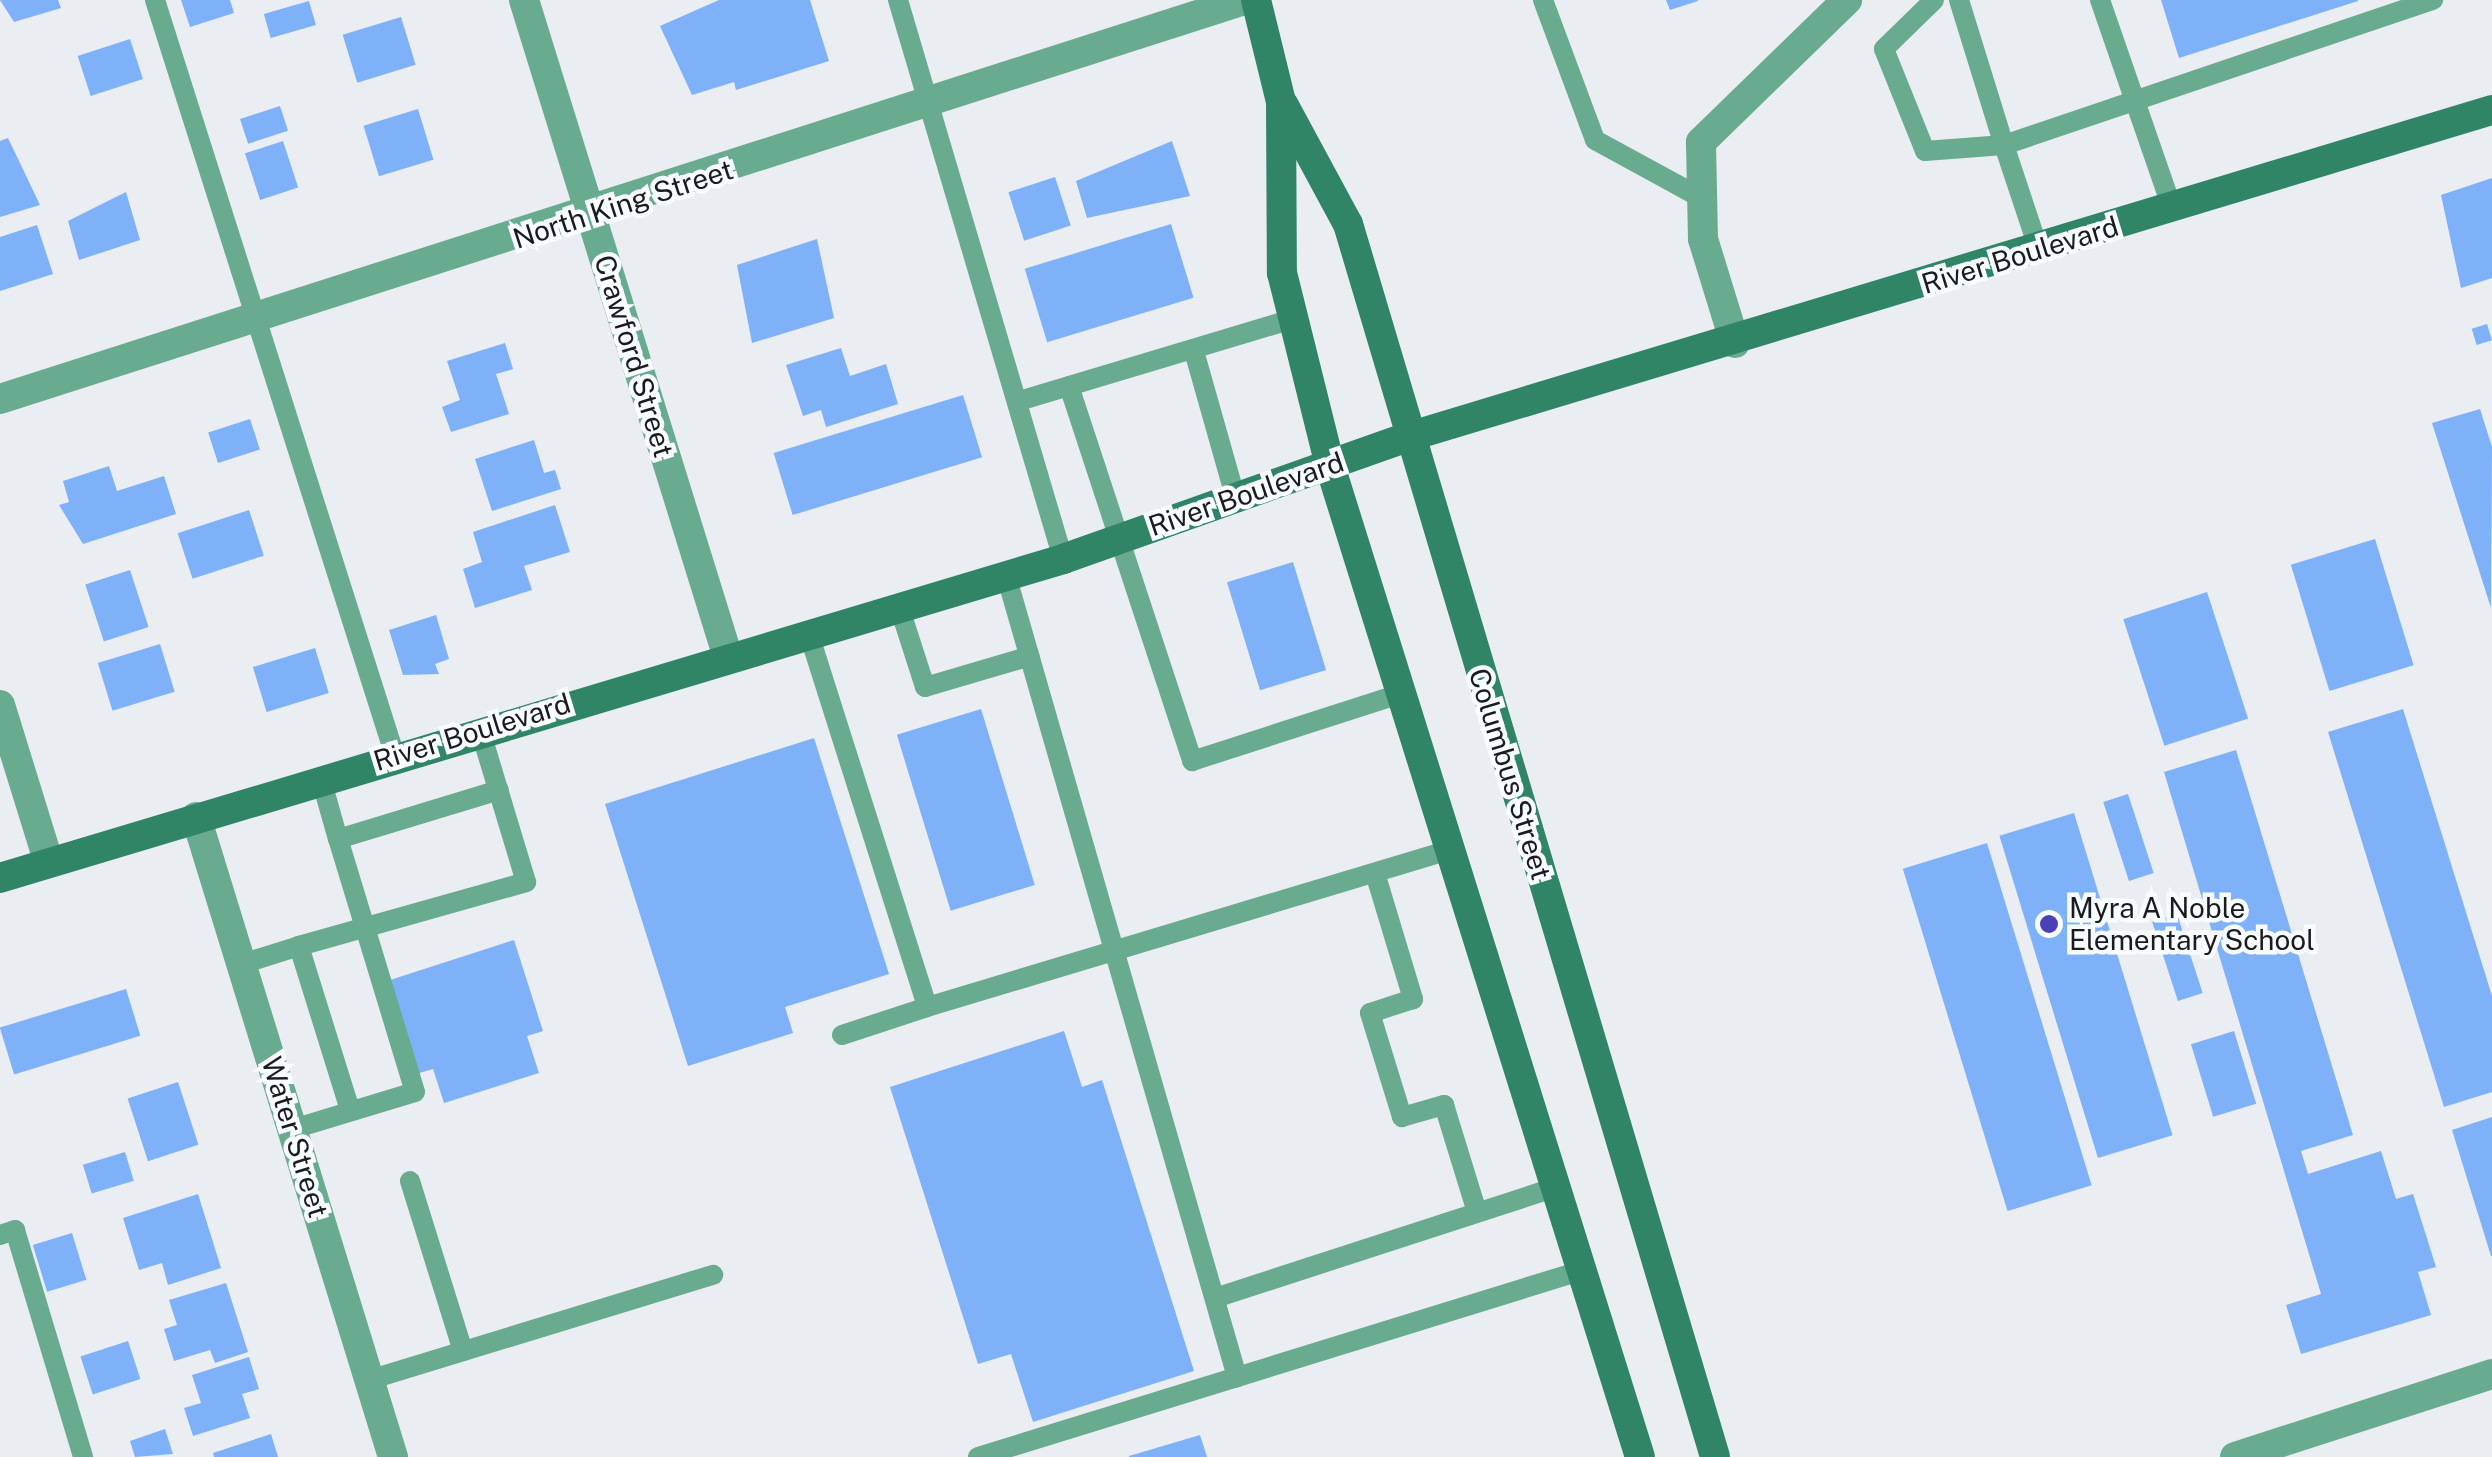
<!DOCTYPE html>
<style>
body{margin:0}
#map{position:relative;width:2492px;height:1457px;overflow:hidden;background:#eaedf2;font-family:"Public Sans",sans-serif}
div>[style]{position:absolute}
.building>*{inset:0;background:#7eb1f8;transform-origin:0 0}
.lane>*{height:20px;margin:-10px;padding:0 10px;transform-origin:10px;border-radius:10px;background:#69ab8f}
.street>*{height:30px;margin:-15px;padding:0 15px;transform-origin:15px;border-radius:15px;background:#69ab8f}
.secondary>*{height:30px;margin:-15px;padding:0 15px;transform-origin:15px;border-radius:15px;background:#2f8566}
.dots>*{width:28px;height:28px;translate:-50% -50%;box-sizing:border-box;border:5px solid #f8fbff;border-radius:50%}
span{translate:-50% -50%;white-space:nowrap;text-align:center;line-height:1.15;-webkit-text-stroke:9px #f8fbff;paint-order:stroke}
.street-label{font-size:28px;color:#1a1b1d}
.poi-label{font-size:28px;color:#1a1b1d}
.left{translate:0 -50%;text-align:left}
</style>
<div id="map">
<div class="building">
<div style="clip-path:polygon(0 0,58px 0,61px 8px,14px 22px)"></div>
<div style="clip-path:polygon(181px 0,230px 0,234px 13px,190px 27px)"></div>
<div style="clip-path:polygon(810px 0,829px 61px,736px 90px,734px 82px,692px 95px,660px 26px,719px 0)"></div>
<div style="clip-path:polygon(1666px 0,1698px 0,1698px 1px,1670px 10px)"></div>
<div style="clip-path:polygon(2161px 0,2358px 0,2358px 1px,2179px 58px)"></div>
<div style="left:309px;top:1px;width:25px;height:47px;rotate:74deg"></div>
<div style="left:401px;top:17px;width:50px;height:61px;rotate:73deg"></div>
<div style="left:130px;top:39px;width:42px;height:55px;rotate:72deg"></div>
<div style="left:280px;top:106px;width:26px;height:42px;rotate:72deg"></div>
<div style="left:418px;top:109px;width:53px;height:57px;rotate:73deg"></div>
<div style="clip-path:polygon(8px 138px,40px 205px,0 217px,0 141px)"></div>
<div style="left:283px;top:141px;width:49px;height:40px;rotate:72deg"></div>
<div style="clip-path:polygon(1172px 141px,1190px 196px,1087px 218px,1076px 181px)"></div>
<div style="left:1055px;top:177px;width:51px;height:49px;rotate:72deg"></div>
<div style="clip-path:polygon(2492px 178px,2492px 278px,2461px 288px,2441px 195px)"></div>
<div style="clip-path:polygon(126px 192px,140px 240px,79px 260px,68px 221px)"></div>
<div style="left:1171px;top:224px;width:77px;height:153px;rotate:73deg"></div>
<div style="clip-path:polygon(37px 225px,53px 274px,0 291px,0 237px)"></div>
<div style="clip-path:polygon(817px 239px,834px 318px,752px 343px,737px 265px)"></div>
<div style="left:2487px;top:324px;width:17px;height:16px;rotate:73deg"></div>
<div style="clip-path:polygon(505px 343px,513px 369px,496px 374px,509px 414px,451px 432px,442px 407px,460px 400px,447px 361px)"></div>
<div style="clip-path:polygon(841px 348px,850px 376px,886px 364px,898px 404px,826px 427px,821px 410px,803px 416px,786px 365px)"></div>
<div style="left:963px;top:395px;width:65px;height:198px;rotate:73deg"></div>
<div style="clip-path:polygon(2480px 409px,2492px 447px,2491px 608px,2432px 423px)"></div>
<div style="left:250px;top:419px;width:32px;height:44px;rotate:72deg"></div>
<div style="clip-path:polygon(534px 440px,544px 473px,555px 470px,561px 489px,492px 511px,475px 459px)"></div>
<div style="clip-path:polygon(109px 466px,117px 491px,164px 476px,176px 514px,83px 544px,59px 505px,69px 502px,63px 481px)"></div>
<div style="clip-path:polygon(555px 505px,570px 552px,524px 566px,532px 590px,475px 608px,463px 569px,482px 562px,473px 532px)"></div>
<div style="left:249px;top:510px;width:48px;height:75px;rotate:72deg"></div>
<div style="left:2375px;top:539px;width:132px;height:88px;rotate:73deg"></div>
<div style="left:1293px;top:562px;width:113px;height:69px;rotate:73deg"></div>
<div style="left:130px;top:570px;width:60px;height:47px;rotate:72deg"></div>
<div style="left:2207px;top:592px;width:133px;height:88px;rotate:72deg"></div>
<div style="clip-path:polygon(436px 615px,449px 659px,435px 664px,439px 674px,403px 675px,389px 630px)"></div>
<div style="left:160px;top:644px;width:50px;height:65px;rotate:73deg"></div>
<div style="left:315px;top:648px;width:47px;height:65px;rotate:73deg"></div>
<div style="left:981px;top:709px;width:184px;height:88px;rotate:73deg"></div>
<div style="clip-path:polygon(2403px 709px,2492px 996px,2492px 1092px,2444px 1107px,2328px 732px)"></div>
<div style="clip-path:polygon(814px 738px,889px 974px,785px 1007px,793px 1033px,688px 1066px,605px 804px)"></div>
<div style="clip-path:polygon(2236px 750px,2353px 1135px,2301px 1151px,2308px 1174px,2381px 1151px,2396px 1199px,2413px 1194px,2436px 1267px,2418px 1272px,2431px 1315px,2301px 1354px,2286px 1305px,2321px 1294px,2164px 772px)"></div>
<div style="left:2128px;top:794px;width:83px;height:26px;rotate:72deg"></div>
<div style="left:2074px;top:813px;width:337px;height:78px;rotate:73deg"></div>
<div style="left:1987px;top:843px;width:358px;height:88px;rotate:73deg"></div>
<div style="left:2177px;top:914px;width:83px;height:26px;rotate:72deg"></div>
<div style="clip-path:polygon(514px 940px,543px 1031px,527px 1036px,539px 1073px,444px 1103px,433px 1069px,416px 1074px,387px 981px)"></div>
<div style="left:126px;top:989px;width:49px;height:132px;rotate:73deg"></div>
<div style="clip-path:polygon(1064px 1031px,1082px 1087px,1102px 1080px,1194px 1371px,1033px 1422px,1011px 1354px,978px 1364px,890px 1087px)"></div>
<div style="left:2234px;top:1031px;width:76px;height:45px;rotate:73deg"></div>
<div style="left:178px;top:1082px;width:66px;height:53px;rotate:72deg"></div>
<div style="clip-path:polygon(2492px 1117px,2492px 1256px,2491px 1256px,2452px 1130px)"></div>
<div style="left:125px;top:1152px;width:30px;height:44px;rotate:73deg"></div>
<div style="clip-path:polygon(198px 1194px,221px 1268px,168px 1285px,162px 1263px,139px 1270px,123px 1218px)"></div>
<div style="left:72px;top:1233px;width:49px;height:41px;rotate:73deg"></div>
<div style="clip-path:polygon(226px 1283px,248px 1352px,215px 1363px,210px 1350px,174px 1361px,164px 1329px,177px 1325px,169px 1300px)"></div>
<div style="left:128px;top:1341px;width:40px;height:50px;rotate:72deg"></div>
<div style="clip-path:polygon(249px 1357px,259px 1389px,242px 1394px,250px 1418px,193px 1436px,184px 1408px,201px 1403px,192px 1375px)"></div>
<div style="clip-path:polygon(165px 1429px,173px 1454px,135px 1457px,130px 1441px)"></div>
<div style="clip-path:polygon(271px 1434px,278px 1457px,214px 1457px,213px 1453px)"></div>
<div style="clip-path:polygon(1200px 1435px,1207px 1457px,1129px 1457px,1129px 1456px)"></div>
</div>
<div class="lane">
<div style="left:155px;top:0;width:793px;rotate:72.39deg"></div>
<div style="left:898px;top:0;width:583px;rotate:73.55deg"></div>
<div style="left:1543px;top:0;width:149px;rotate:69.6deg"></div>
<div style="left:1595px;top:140px;width:123px;rotate:28.6deg"></div>
<div style="left:1934px;top:0;width:70px;rotate:135.6deg"></div>
<div style="left:1884px;top:49px;width:110px;rotate:68.1deg"></div>
<div style="left:1925px;top:151px;width:79px;rotate:-4.3deg"></div>
<div style="left:2004px;top:145px;width:111px;rotate:71.6deg"></div>
<div style="left:1959px;top:0;width:152px;rotate:72.8deg"></div>
<div style="left:2004px;top:145px;width:453px;rotate:-18.7deg"></div>
<div style="left:2100px;top:0;width:220px;rotate:70.9deg"></div>
<div style="left:1194px;top:351px;width:154px;rotate:74.2deg"></div>
<div style="left:1069px;top:386px;width:395px;rotate:71.8deg"></div>
<div style="left:1192px;top:761px;width:219px;rotate:-17.9deg"></div>
<div style="left:1019px;top:401px;width:286px;rotate:-16.7deg"></div>
<div style="left:1006px;top:575px;width:835px;rotate:73.93deg"></div>
<div style="left:899px;top:606px;width:85px;rotate:72.2deg"></div>
<div style="left:925px;top:687px;width:109px;rotate:-16.4deg"></div>
<div style="left:808px;top:631px;width:394px;rotate:72.4deg"></div>
<div style="left:927px;top:1007px;width:542px;rotate:-16.73deg"></div>
<div style="left:321px;top:779px;width:62px;rotate:74.2deg"></div>
<div style="left:1375px;top:873px;width:132px;rotate:73.2deg"></div>
<div style="left:1413px;top:999px;width:45px;rotate:162deg"></div>
<div style="left:1370px;top:1013px;width:109px;rotate:72.9deg"></div>
<div style="left:1402px;top:1117px;width:44px;rotate:-15.9deg"></div>
<div style="left:1444px;top:1105px;width:112px;rotate:72.9deg"></div>
<div style="left:242px;top:964px;width:60px;rotate:-17.5deg"></div>
<div style="left:842px;top:1035px;width:89px;rotate:-18.2deg"></div>
<div style="left:350px;top:1110px;width:172px;rotate:-107.3deg"></div>
<div style="left:299px;top:946px;width:236px;rotate:-15.7deg"></div>
<div style="left:526px;top:882px;width:159px;rotate:-106.8deg"></div>
<div style="left:293px;top:1129px;width:127px;rotate:-16.9deg"></div>
<div style="left:415px;top:1092px;width:264px;rotate:-106.9deg"></div>
<div style="left:338px;top:839px;width:168px;rotate:-16.9deg"></div>
<div style="left:410px;top:1181px;width:178px;rotate:72.7deg"></div>
<div style="left:0;top:1235px;width:16px;rotate:-18deg"></div>
<div style="left:15px;top:1230px;width:237px;rotate:73.3deg"></div>
<div style="left:1215px;top:1298px;width:355px;rotate:-18deg"></div>
<div style="left:369px;top:1380px;width:360px;rotate:-17deg"></div>
<div style="left:978px;top:1457px;width:630px;rotate:-17.17deg"></div>
</div>
<div class="street">
<div style="left:524px;top:0;width:685px;rotate:72.76deg"></div>
<div style="left:1735px;top:343px;width:109px;rotate:-107.1deg"></div>
<div style="left:1703px;top:239px;width:97px;rotate:-91.2deg"></div>
<div style="left:1701px;top:142px;width:204px;rotate:-44.2deg"></div>
<div style="left:0;top:399px;width:1306px;rotate:-17.78deg"></div>
<div style="left:0;top:705px;width:165px;rotate:72.8deg"></div>
<div style="left:196px;top:817px;width:670px;rotate:72.89deg"></div>
<div style="left:2235px;top:1457px;width:270px;rotate:-17.9deg"></div>
</div>
<div class="secondary">
<div style="left:1256px;top:0;width:105px;rotate:76.2deg"></div>
<div style="left:1281px;top:102px;width:171px;rotate:89.7deg"></div>
<div style="left:1282px;top:273px;width:199px;rotate:76deg"></div>
<div style="left:1330px;top:466px;width:1038px;rotate:72.63deg"></div>
<div style="left:1283px;top:104px;width:136px;rotate:61.6deg"></div>
<div style="left:1348px;top:224px;width:1286px;rotate:73.42deg"></div>
<div style="left:0;top:878px;width:1110px;rotate:-16.7deg"></div>
<div style="left:1063px;top:559px;width:366px;rotate:-19.5deg"></div>
<div style="left:1408px;top:437px;width:1132px;rotate:-16.79deg"></div>
</div>
<div class="dots">
<div style="left:2049px;top:924px;background:#4a41b7"></div>
</div>
<div class="street-label">
<span style="left:623px;top:204px;rotate:-18deg">North King Street</span>
<span style="left:2020px;top:255px;rotate:-17deg">River Boulevard</span>
<span style="left:634px;top:356px;rotate:73deg">Crawford Street</span>
<span style="left:1246px;top:494px;rotate:-19deg">River Boulevard</span>
<span style="left:472px;top:732px;rotate:-17deg">River Boulevard</span>
<span style="left:1510px;top:774px;rotate:73deg">Columbus Street</span>
<span style="left:295px;top:1137px;rotate:73deg">Water Street</span>
</div>
<div class="poi-label">
<span class="left" style="left:2069px;top:924px">Myra A Noble<br>Elementary School</span>
</div>
</div>
